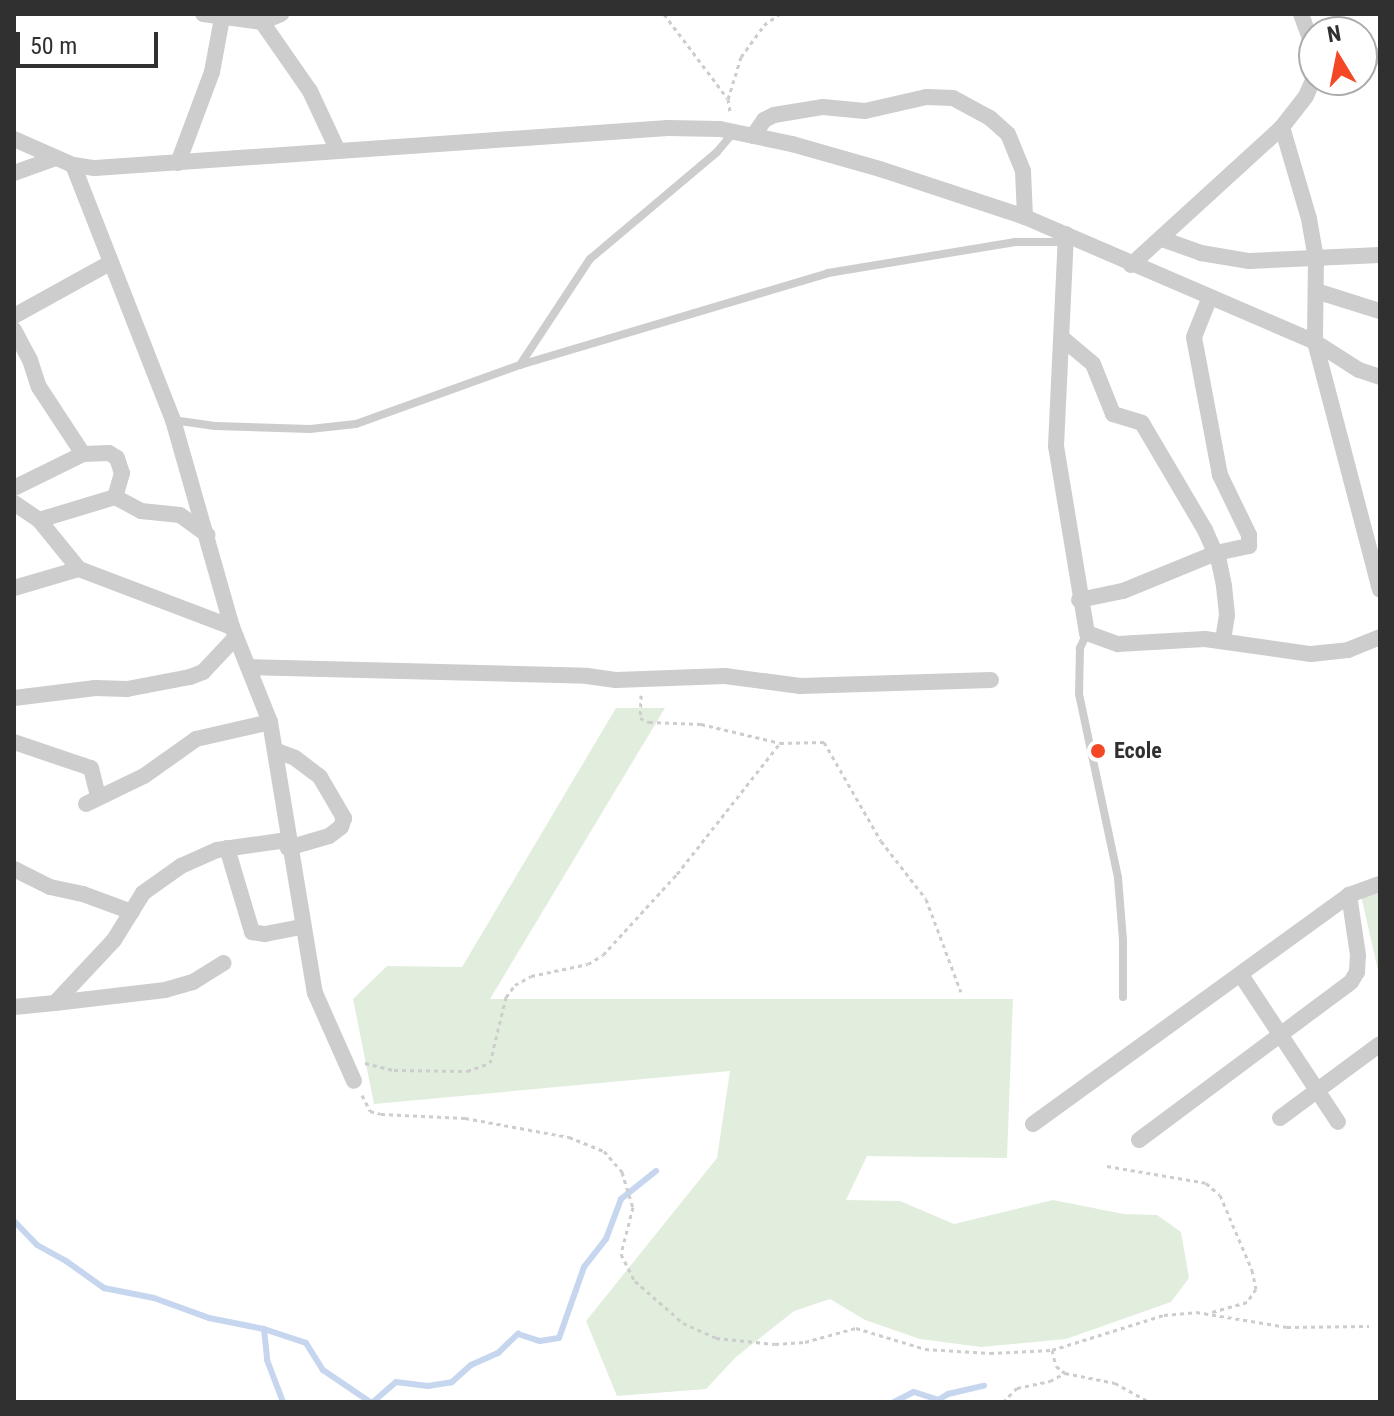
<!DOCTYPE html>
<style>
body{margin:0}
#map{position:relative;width:1394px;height:1416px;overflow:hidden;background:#fff;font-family:"Roboto Condensed",sans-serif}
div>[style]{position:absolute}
.green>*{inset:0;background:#e2eedd}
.stream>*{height:6px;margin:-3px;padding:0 3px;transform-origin:3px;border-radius:3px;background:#c7d6ef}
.path>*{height:3px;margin-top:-1.5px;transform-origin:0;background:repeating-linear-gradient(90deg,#cdcdcd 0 4px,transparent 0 8px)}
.lane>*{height:8px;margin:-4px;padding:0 4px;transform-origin:4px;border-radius:4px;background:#cdcdcd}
.street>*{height:16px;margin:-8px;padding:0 8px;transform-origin:8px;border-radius:8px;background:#cdcdcd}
.dots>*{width:22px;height:22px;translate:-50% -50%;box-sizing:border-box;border:4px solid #fff;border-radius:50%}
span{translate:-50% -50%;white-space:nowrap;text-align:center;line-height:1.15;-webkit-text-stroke:8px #fff;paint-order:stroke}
.poi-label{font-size:22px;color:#303030;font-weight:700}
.left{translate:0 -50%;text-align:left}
.frame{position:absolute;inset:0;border:16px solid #303030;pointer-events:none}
.north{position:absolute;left:1298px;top:16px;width:80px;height:80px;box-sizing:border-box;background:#fff;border:2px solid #acacac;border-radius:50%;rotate:350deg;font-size:22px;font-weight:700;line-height:32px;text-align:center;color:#303030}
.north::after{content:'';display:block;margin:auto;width:28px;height:36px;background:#f34725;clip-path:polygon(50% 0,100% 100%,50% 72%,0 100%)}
.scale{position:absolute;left:16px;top:32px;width:142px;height:36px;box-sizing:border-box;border:4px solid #303030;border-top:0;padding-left:10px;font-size:24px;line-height:28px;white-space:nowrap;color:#303030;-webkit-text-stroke:6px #fff;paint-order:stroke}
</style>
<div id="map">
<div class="green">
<div style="clip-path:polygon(616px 708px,665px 708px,490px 999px,1013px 999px,1007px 1158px,867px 1156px,846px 1200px,900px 1201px,954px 1224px,1053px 1200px,1124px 1214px,1157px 1215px,1181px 1232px,1189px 1278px,1171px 1302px,1066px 1339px,981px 1347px,920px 1339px,865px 1320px,830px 1299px,794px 1311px,736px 1357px,706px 1389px,617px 1396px,586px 1321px,717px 1158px,730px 1071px,374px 1104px,353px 999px,387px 966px,462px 967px)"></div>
<div style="clip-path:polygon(1380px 890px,1380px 979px,1361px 896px)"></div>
</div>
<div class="stream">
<div style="left:14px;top:1221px;width:33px;rotate:46deg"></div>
<div style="left:37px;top:1245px;width:33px;rotate:29deg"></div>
<div style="left:66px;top:1261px;width:47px;rotate:35.4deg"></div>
<div style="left:104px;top:1288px;width:51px;rotate:11.3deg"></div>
<div style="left:154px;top:1298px;width:59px;rotate:20deg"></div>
<div style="left:209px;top:1318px;width:56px;rotate:11.3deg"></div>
<div style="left:264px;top:1329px;width:44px;rotate:18.4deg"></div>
<div style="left:306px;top:1343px;width:32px;rotate:58deg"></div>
<div style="left:323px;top:1370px;width:57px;rotate:34.2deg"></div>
<div style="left:264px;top:1329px;width:31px;rotate:84deg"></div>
<div style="left:267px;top:1360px;width:45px;rotate:69.1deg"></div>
<div style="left:373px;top:1402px;width:30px;rotate:-41deg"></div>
<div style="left:396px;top:1382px;width:32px;rotate:7deg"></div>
<div style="left:428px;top:1386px;width:24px;rotate:-9deg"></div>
<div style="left:452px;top:1382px;width:25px;rotate:-42deg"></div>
<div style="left:471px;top:1365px;width:30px;rotate:-24deg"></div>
<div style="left:498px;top:1353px;width:28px;rotate:-44deg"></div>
<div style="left:518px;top:1334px;width:23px;rotate:18deg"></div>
<div style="left:540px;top:1341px;width:19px;rotate:-9deg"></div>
<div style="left:559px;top:1338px;width:75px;rotate:-70.6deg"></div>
<div style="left:584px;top:1267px;width:36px;rotate:-52deg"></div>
<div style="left:606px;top:1239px;width:43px;rotate:-69.4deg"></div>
<div style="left:621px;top:1199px;width:45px;rotate:-38.7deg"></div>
<div style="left:894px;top:1402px;width:22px;rotate:-27deg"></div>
<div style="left:914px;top:1392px;width:25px;rotate:18deg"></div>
<div style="left:938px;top:1400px;width:12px;rotate:-31deg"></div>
<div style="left:948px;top:1394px;width:37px;rotate:-13deg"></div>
</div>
<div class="path">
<div style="left:664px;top:14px;width:106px;rotate:53deg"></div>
<div style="left:728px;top:99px;width:13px;rotate:81deg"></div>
<div style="left:1333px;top:14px;width:21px;rotate:61deg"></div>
<div style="left:728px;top:99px;width:44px;rotate:-72.8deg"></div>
<div style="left:741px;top:57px;width:39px;rotate:-54deg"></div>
<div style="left:764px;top:25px;width:19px;rotate:-35deg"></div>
<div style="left:641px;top:695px;width:23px;rotate:92deg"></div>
<div style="left:640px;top:718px;width:10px;rotate:24deg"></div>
<div style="left:649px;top:722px;width:52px;rotate:2.2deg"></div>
<div style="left:701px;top:724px;width:81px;rotate:13.5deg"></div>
<div style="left:780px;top:743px;width:44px;rotate:-1.3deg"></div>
<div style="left:824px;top:742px;width:114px;rotate:60.1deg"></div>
<div style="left:881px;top:841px;width:73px;rotate:52.2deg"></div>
<div style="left:926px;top:899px;width:99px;rotate:69.4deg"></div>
<div style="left:365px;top:1063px;width:30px;rotate:14deg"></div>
<div style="left:394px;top:1070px;width:73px;rotate:0.8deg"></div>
<div style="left:467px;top:1071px;width:24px;rotate:-19deg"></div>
<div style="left:490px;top:1063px;width:68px;rotate:-76.4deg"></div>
<div style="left:506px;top:997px;width:15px;rotate:-53deg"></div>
<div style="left:515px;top:985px;width:18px;rotate:-29deg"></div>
<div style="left:531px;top:976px;width:58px;rotate:-11.9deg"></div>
<div style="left:588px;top:964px;width:17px;rotate:-31deg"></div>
<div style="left:603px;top:955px;width:110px;rotate:-47.6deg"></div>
<div style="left:677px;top:874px;width:167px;rotate:-51.8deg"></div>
<div style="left:362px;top:1095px;width:18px;rotate:63deg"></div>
<div style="left:370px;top:1111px;width:11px;rotate:15deg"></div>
<div style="left:381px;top:1114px;width:84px;rotate:2.7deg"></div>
<div style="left:465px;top:1118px;width:106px;rotate:10.4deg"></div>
<div style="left:569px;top:1137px;width:38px;rotate:22deg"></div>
<div style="left:604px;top:1151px;width:28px;rotate:49deg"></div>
<div style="left:622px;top:1172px;width:37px;rotate:73deg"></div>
<div style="left:633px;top:1207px;width:49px;rotate:104.3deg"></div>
<div style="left:621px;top:1254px;width:30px;rotate:63deg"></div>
<div style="left:635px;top:1281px;width:64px;rotate:41.2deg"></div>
<div style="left:683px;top:1323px;width:36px;rotate:24deg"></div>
<div style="left:716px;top:1338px;width:59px;rotate:5.8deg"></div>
<div style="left:775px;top:1344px;width:30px;rotate:-4deg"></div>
<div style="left:805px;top:1342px;width:53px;rotate:-15.4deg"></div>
<div style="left:856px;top:1328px;width:72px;rotate:16.9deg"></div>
<div style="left:925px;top:1349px;width:65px;rotate:3.5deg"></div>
<div style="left:990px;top:1353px;width:62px;rotate:-2.8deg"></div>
<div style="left:1052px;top:1350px;width:117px;rotate:-17.4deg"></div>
<div style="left:1164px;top:1315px;width:32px;rotate:-5deg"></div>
<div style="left:1196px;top:1312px;width:92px;rotate:9.4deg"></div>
<div style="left:1287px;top:1327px;width:82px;rotate:-0.7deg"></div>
<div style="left:1107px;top:1166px;width:100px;rotate:9.7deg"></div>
<div style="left:1206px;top:1183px;width:18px;rotate:41deg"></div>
<div style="left:1220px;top:1195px;width:82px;rotate:66.9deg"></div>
<div style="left:1252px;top:1270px;width:19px;rotate:78deg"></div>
<div style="left:1256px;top:1289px;width:16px;rotate:125deg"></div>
<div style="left:1247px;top:1302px;width:40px;rotate:164deg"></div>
<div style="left:1052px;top:1350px;width:16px;rotate:76deg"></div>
<div style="left:1056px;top:1366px;width:11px;rotate:38deg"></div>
<div style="left:1065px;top:1373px;width:51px;rotate:11.3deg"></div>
<div style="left:1115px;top:1383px;width:39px;rotate:29deg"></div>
<div style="left:1003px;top:1402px;width:20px;rotate:-45deg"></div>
<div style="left:1017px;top:1388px;width:34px;rotate:-12deg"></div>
<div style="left:1050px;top:1381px;width:17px;rotate:-28deg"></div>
</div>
<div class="lane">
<div style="left:520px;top:365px;width:127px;rotate:-56.6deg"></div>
<div style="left:590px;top:259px;width:166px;rotate:-40.1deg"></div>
<div style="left:717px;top:152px;width:25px;rotate:-50deg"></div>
<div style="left:173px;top:420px;width:42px;rotate:8.1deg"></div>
<div style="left:215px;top:426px;width:95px;rotate:1.8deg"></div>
<div style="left:310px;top:429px;width:46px;rotate:-6.2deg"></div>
<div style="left:356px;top:424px;width:174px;rotate:-19.8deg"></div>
<div style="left:520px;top:365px;width:321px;rotate:-16.6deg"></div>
<div style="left:828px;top:273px;width:190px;rotate:-9.4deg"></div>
<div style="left:1015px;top:242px;width:50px"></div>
<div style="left:1087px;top:633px;width:17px;rotate:115deg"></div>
<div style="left:1080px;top:648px;width:46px;rotate:91.2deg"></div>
<div style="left:1079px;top:694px;width:188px;rotate:78deg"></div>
<div style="left:1118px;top:878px;width:62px;rotate:85.4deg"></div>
<div style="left:1123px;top:940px;width:57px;rotate:90deg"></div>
</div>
<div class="street">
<div style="left:203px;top:14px;width:60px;rotate:7.7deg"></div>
<div style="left:262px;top:22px;width:21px;rotate:-23deg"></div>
<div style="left:1301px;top:14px;width:27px;rotate:70deg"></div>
<div style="left:1310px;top:39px;width:37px;rotate:84deg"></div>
<div style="left:262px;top:22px;width:84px;rotate:55.2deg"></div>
<div style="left:310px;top:91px;width:66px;rotate:65deg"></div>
<div style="left:1362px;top:59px;width:18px;rotate:-9deg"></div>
<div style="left:1282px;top:127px;width:96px;rotate:73.6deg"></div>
<div style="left:1309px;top:219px;width:39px;rotate:80deg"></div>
<div style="left:1316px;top:257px;width:85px;rotate:90.7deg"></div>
<div style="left:1315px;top:342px;width:256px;rotate:75.3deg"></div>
<div style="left:753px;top:136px;width:19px;rotate:-55deg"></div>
<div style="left:764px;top:120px;width:11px;rotate:-27deg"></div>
<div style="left:774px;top:115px;width:50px;rotate:-9.3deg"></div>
<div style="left:823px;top:107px;width:42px;rotate:5.4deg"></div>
<div style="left:865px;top:111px;width:63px;rotate:-12.9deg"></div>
<div style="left:926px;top:97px;width:27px;rotate:2deg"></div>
<div style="left:953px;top:98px;width:42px;rotate:28.4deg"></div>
<div style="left:990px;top:118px;width:24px;rotate:42deg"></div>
<div style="left:1008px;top:134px;width:40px;rotate:68deg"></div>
<div style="left:1023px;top:171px;width:46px;rotate:87.5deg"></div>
<div style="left:14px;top:139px;width:64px;rotate:23.8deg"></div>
<div style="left:73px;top:165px;width:22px;rotate:8deg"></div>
<div style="left:95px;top:168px;width:574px;rotate:-3.99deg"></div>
<div style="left:668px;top:128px;width:52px;rotate:1.1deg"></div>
<div style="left:720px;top:129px;width:74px;rotate:11.8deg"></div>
<div style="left:792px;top:144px;width:91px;rotate:15.9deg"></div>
<div style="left:880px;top:169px;width:153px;rotate:18.3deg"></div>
<div style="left:1025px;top:217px;width:316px;rotate:23.3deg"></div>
<div style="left:1315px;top:342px;width:52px;rotate:32.5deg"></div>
<div style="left:1359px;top:370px;width:22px;rotate:18deg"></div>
<div style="left:178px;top:163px;width:97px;rotate:-69.5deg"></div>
<div style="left:212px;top:72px;width:55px;rotate:-79.5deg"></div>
<div style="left:73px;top:165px;width:274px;rotate:68.6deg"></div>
<div style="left:173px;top:420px;width:215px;rotate:74.1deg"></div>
<div style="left:14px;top:173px;width:45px;rotate:-19.7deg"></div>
<div style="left:1066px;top:234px;width:212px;rotate:92.7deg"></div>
<div style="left:1056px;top:446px;width:190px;rotate:80.6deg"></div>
<div style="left:1087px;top:633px;width:33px;rotate:20deg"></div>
<div style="left:1118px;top:644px;width:87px;rotate:-3.3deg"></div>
<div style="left:1205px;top:639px;width:107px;rotate:8.1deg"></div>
<div style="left:1311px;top:654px;width:37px;rotate:-6deg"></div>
<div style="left:1348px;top:650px;width:35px;rotate:-22deg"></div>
<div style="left:1162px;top:239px;width:41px;rotate:19.7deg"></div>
<div style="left:1201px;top:253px;width:49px;rotate:9.5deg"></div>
<div style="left:1249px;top:261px;width:131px;rotate:-2.6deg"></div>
<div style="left:1131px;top:265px;width:205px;rotate:-42.4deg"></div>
<div style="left:1282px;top:127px;width:39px;rotate:-52deg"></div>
<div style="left:1306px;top:96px;width:20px;rotate:-66deg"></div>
<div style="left:1316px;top:291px;width:67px;rotate:17.4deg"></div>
<div style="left:14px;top:316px;width:110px;rotate:-28.9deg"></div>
<div style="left:14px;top:330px;width:34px;rotate:62deg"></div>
<div style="left:30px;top:360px;width:28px;rotate:72deg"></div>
<div style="left:39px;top:387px;width:80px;rotate:56.7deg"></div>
<div style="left:83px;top:454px;width:77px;rotate:153.8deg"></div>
<div style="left:1062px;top:338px;width:40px;rotate:40deg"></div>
<div style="left:1093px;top:364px;width:54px;rotate:68.2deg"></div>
<div style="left:1113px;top:414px;width:30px;rotate:17deg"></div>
<div style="left:1142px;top:423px;width:124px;rotate:59.5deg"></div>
<div style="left:1205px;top:530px;width:35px;rotate:66deg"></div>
<div style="left:1219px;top:562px;width:25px;rotate:78deg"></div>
<div style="left:1224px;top:586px;width:29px;rotate:84deg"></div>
<div style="left:1227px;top:615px;width:25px;rotate:99deg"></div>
<div style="left:83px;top:454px;width:26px;rotate:-2deg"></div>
<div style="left:109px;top:453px;width:9px;rotate:32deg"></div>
<div style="left:117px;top:458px;width:16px;rotate:72deg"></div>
<div style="left:122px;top:473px;width:25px;rotate:106deg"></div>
<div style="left:14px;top:503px;width:30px;rotate:34deg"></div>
<div style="left:39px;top:520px;width:63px;rotate:50.8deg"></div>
<div style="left:39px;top:520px;width:79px;rotate:-16.8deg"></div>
<div style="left:115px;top:497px;width:30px;rotate:28deg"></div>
<div style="left:141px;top:511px;width:39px;rotate:6deg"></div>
<div style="left:180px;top:515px;width:34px;rotate:36deg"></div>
<div style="left:14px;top:588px;width:68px;rotate:-16.3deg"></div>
<div style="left:79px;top:569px;width:164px;rotate:20.8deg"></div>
<div style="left:232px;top:627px;width:102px;rotate:68.2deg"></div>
<div style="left:270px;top:722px;width:275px;rotate:80.6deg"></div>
<div style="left:315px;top:993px;width:96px;rotate:66.1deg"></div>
<div style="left:1079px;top:600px;width:45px;rotate:-11.6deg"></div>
<div style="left:1123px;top:591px;width:100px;rotate:-22.2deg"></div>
<div style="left:1216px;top:553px;width:34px;rotate:-12deg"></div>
<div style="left:1249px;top:546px;width:11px;rotate:-90deg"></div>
<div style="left:1249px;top:535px;width:67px;rotate:-115.8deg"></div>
<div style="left:1220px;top:475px;width:140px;rotate:-100.7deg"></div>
<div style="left:1194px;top:337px;width:43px;rotate:-68.2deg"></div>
<div style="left:249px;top:667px;width:338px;rotate:1.5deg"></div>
<div style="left:587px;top:676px;width:29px;rotate:8deg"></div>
<div style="left:616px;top:680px;width:109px;rotate:-2.1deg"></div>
<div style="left:725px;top:676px;width:76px;rotate:7.6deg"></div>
<div style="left:800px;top:686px;width:191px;rotate:-1.8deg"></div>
<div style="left:14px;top:698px;width:82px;rotate:-7deg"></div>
<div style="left:95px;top:688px;width:32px;rotate:2deg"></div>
<div style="left:127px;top:689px;width:64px;rotate:-10.8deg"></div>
<div style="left:190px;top:677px;width:14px;rotate:-21deg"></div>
<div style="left:203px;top:672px;width:48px;rotate:-46.7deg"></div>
<div style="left:14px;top:742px;width:81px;rotate:18.7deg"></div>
<div style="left:91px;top:768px;width:30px;rotate:76deg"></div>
<div style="left:277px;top:751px;width:19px;rotate:21deg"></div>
<div style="left:295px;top:758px;width:31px;rotate:37deg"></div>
<div style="left:320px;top:777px;width:48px;rotate:59.7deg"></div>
<div style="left:344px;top:818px;width:9px;rotate:108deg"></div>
<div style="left:341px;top:827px;width:15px;rotate:143deg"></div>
<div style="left:329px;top:836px;width:43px;rotate:163.7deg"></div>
<div style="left:86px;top:804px;width:64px;rotate:-25.8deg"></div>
<div style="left:144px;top:776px;width:64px;rotate:-35.4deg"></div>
<div style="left:196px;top:739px;width:76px;rotate:-12.9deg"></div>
<div style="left:227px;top:848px;width:88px;rotate:73.4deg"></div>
<div style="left:252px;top:932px;width:13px;rotate:9deg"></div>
<div style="left:265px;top:934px;width:38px;rotate:-11deg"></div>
<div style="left:14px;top:869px;width:40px;rotate:26.6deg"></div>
<div style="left:50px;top:887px;width:34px;rotate:12deg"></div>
<div style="left:83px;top:894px;width:52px;rotate:20.2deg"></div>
<div style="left:1241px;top:975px;width:176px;rotate:56.6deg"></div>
<div style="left:55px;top:1003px;width:111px;rotate:-6.7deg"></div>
<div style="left:165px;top:990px;width:29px;rotate:-16deg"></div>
<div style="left:193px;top:982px;width:36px;rotate:-32deg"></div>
<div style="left:14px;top:1007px;width:41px;rotate:-5.6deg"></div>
<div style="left:55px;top:1003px;width:86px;rotate:-46.9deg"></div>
<div style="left:114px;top:940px;width:55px;rotate:-58.3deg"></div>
<div style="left:143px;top:893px;width:47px;rotate:-35.4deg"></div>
<div style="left:181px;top:866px;width:39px;rotate:-24deg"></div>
<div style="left:217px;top:850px;width:71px;rotate:-8.1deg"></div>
<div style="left:1280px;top:1118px;width:124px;rotate:-36.5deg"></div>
<div style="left:1033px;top:1124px;width:390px;rotate:-35.9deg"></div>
<div style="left:1349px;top:895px;width:33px;rotate:-20deg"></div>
<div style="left:1139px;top:1140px;width:264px;rotate:-36.7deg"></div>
<div style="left:1351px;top:982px;width:12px;rotate:-59deg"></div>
<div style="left:1357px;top:972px;width:17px;rotate:-87deg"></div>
<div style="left:1358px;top:955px;width:61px;rotate:-98.5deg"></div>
</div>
<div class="dots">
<div style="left:1098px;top:751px;background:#f34725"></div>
</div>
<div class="poi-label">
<span class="left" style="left:1114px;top:751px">Ecole</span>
</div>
<div class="frame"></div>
<div class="north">N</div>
<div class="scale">50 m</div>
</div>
